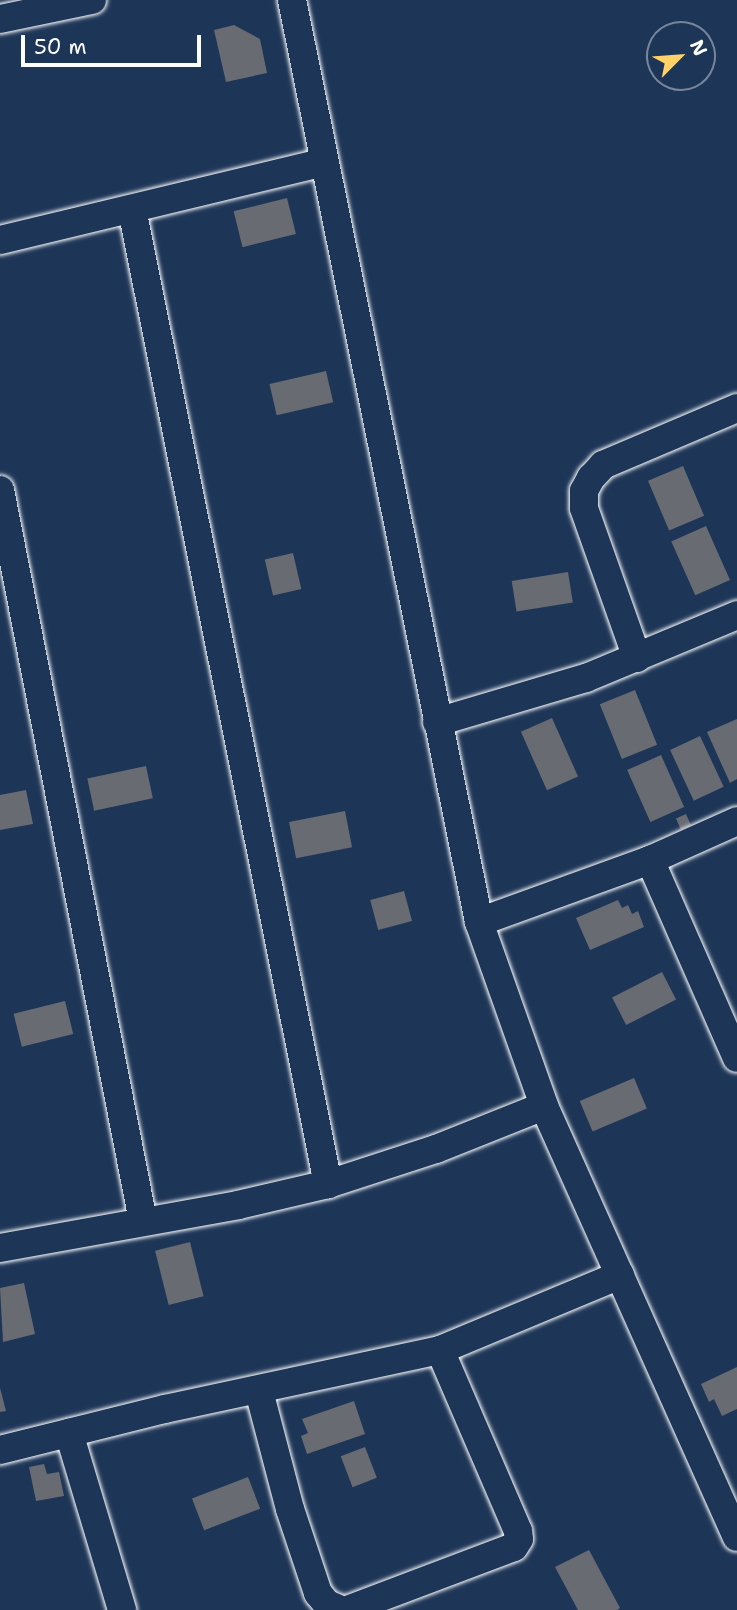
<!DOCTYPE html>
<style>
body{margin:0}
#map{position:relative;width:737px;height:1610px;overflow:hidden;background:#1d3557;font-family:"Shantell Sans",sans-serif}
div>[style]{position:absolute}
.building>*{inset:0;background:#686b72;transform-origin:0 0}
.roads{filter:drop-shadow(0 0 2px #fff) drop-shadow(0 0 2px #fff)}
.street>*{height:28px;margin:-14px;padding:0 14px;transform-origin:14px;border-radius:14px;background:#1d3557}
span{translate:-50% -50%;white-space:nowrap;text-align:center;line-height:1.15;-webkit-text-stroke:7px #1d3557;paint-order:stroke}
.north{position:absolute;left:646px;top:21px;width:70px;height:70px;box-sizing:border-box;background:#1d3557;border:2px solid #77869a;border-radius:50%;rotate:65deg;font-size:19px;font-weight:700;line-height:28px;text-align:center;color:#fff}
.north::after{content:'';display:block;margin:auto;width:24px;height:32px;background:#ffd166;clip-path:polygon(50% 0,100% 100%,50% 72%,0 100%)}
.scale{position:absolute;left:21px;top:35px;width:180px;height:32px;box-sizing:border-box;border:4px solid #fff;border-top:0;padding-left:9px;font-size:21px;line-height:24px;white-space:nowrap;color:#fff;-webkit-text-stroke:5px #1d3557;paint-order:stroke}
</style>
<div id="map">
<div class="building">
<div style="clip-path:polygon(234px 25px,260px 39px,267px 73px,226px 82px,214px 30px)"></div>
<div style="left:287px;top:198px;width:37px;height:55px;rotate:76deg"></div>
<div style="left:326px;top:371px;width:32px;height:58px;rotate:77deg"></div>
<div style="left:683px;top:466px;width:54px;height:38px;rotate:67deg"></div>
<div style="left:706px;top:526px;width:59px;height:38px;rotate:66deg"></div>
<div style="left:293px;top:553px;width:37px;height:29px;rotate:77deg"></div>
<div style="left:568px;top:572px;width:31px;height:57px;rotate:81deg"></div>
<div style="left:635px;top:690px;width:59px;height:38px;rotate:68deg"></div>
<div style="left:552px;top:718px;width:64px;height:34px;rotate:66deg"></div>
<div style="clip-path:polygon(737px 719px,737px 779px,730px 783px,707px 732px)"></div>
<div style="left:700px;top:736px;width:56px;height:33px;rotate:65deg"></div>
<div style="left:661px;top:755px;width:57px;height:37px;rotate:66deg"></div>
<div style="left:146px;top:766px;width:33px;height:60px;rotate:78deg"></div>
<div style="clip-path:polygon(26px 790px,33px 824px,0 830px,0 795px)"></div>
<div style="left:345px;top:811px;width:37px;height:57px;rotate:79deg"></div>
<div style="left:686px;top:814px;width:12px;height:11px;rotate:66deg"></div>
<div style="left:404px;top:891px;width:31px;height:35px;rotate:75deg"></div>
<div style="clip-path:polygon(618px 900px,622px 908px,628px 905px,632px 914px,638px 911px,644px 927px,590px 950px,576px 918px)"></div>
<div style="left:662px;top:972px;width:31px;height:56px;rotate:63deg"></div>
<div style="left:65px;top:1001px;width:34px;height:53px;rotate:76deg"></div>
<div style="left:634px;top:1078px;width:33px;height:59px;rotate:67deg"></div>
<div style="left:190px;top:1242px;width:56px;height:36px;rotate:76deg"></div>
<div style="clip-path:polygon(24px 1283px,35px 1334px,3px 1342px,0 1288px)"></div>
<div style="clip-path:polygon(737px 1367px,737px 1409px,722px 1416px,714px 1399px,709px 1402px,701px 1384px)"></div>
<div style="clip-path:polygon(0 1388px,6px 1411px,0 1412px)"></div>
<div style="clip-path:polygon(354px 1401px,365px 1434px,307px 1454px,301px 1436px,308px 1433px,302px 1419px)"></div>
<div style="left:365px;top:1447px;width:33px;height:26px;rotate:69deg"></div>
<div style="clip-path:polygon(44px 1464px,47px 1474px,59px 1472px,64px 1496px,36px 1501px,29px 1467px)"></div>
<div style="left:248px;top:1477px;width:34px;height:60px;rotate:69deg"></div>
<div style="clip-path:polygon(589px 1550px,620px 1608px,617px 1610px,578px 1610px,555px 1567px)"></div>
</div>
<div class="roads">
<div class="street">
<div style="left:292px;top:0;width:941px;rotate:78.53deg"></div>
<div style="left:479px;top:922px;width:195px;rotate:70.5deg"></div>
<div style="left:544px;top:1106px;width:472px;rotate:65.9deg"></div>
<div style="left:0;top:19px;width:94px;rotate:-11.7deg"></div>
<div style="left:132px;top:209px;width:995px;rotate:78.63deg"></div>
<div style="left:0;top:240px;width:333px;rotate:-13.5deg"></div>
<div style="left:0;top:490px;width:745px;rotate:78.93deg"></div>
<div style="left:637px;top:658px;width:159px;rotate:-109.5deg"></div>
<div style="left:584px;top:508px;width:17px;rotate:-90deg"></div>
<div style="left:584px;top:491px;width:15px;rotate:-62deg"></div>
<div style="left:591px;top:478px;width:18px;rotate:-47deg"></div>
<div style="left:603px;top:465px;width:146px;rotate:-23deg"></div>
<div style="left:437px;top:722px;width:155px;rotate:-16.5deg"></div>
<div style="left:586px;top:678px;width:164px;rotate:-22.6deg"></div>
<div style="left:650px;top:860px;width:216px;rotate:66.3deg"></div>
<div style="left:479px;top:922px;width:182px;rotate:-19.9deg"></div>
<div style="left:650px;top:860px;width:95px;rotate:-24.1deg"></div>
<div style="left:0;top:1248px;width:242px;rotate:-10.2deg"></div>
<div style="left:238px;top:1205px;width:92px;rotate:-13.1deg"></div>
<div style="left:328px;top:1184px;width:114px;rotate:-18deg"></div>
<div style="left:436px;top:1149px;width:116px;rotate:-21.7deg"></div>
<div style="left:259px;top:1391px;width:122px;rotate:75.3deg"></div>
<div style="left:290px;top:1509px;width:89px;rotate:71.6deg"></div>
<div style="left:318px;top:1593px;width:14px;rotate:51deg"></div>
<div style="left:327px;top:1604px;width:15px;rotate:23deg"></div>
<div style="left:69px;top:1433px;width:185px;rotate:73.3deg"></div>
<div style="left:0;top:1450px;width:170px;rotate:-14deg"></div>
<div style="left:165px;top:1409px;width:281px;rotate:-12.1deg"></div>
<div style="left:440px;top:1350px;width:195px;rotate:-22.6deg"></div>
<div style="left:347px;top:1610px;width:178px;rotate:-20.7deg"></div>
<div style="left:514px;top:1547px;width:9px;rotate:-58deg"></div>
<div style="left:519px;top:1539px;width:8px;rotate:-97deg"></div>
<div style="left:518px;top:1531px;width:197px;rotate:-113.3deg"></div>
</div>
</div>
<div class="north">N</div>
<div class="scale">50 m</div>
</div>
